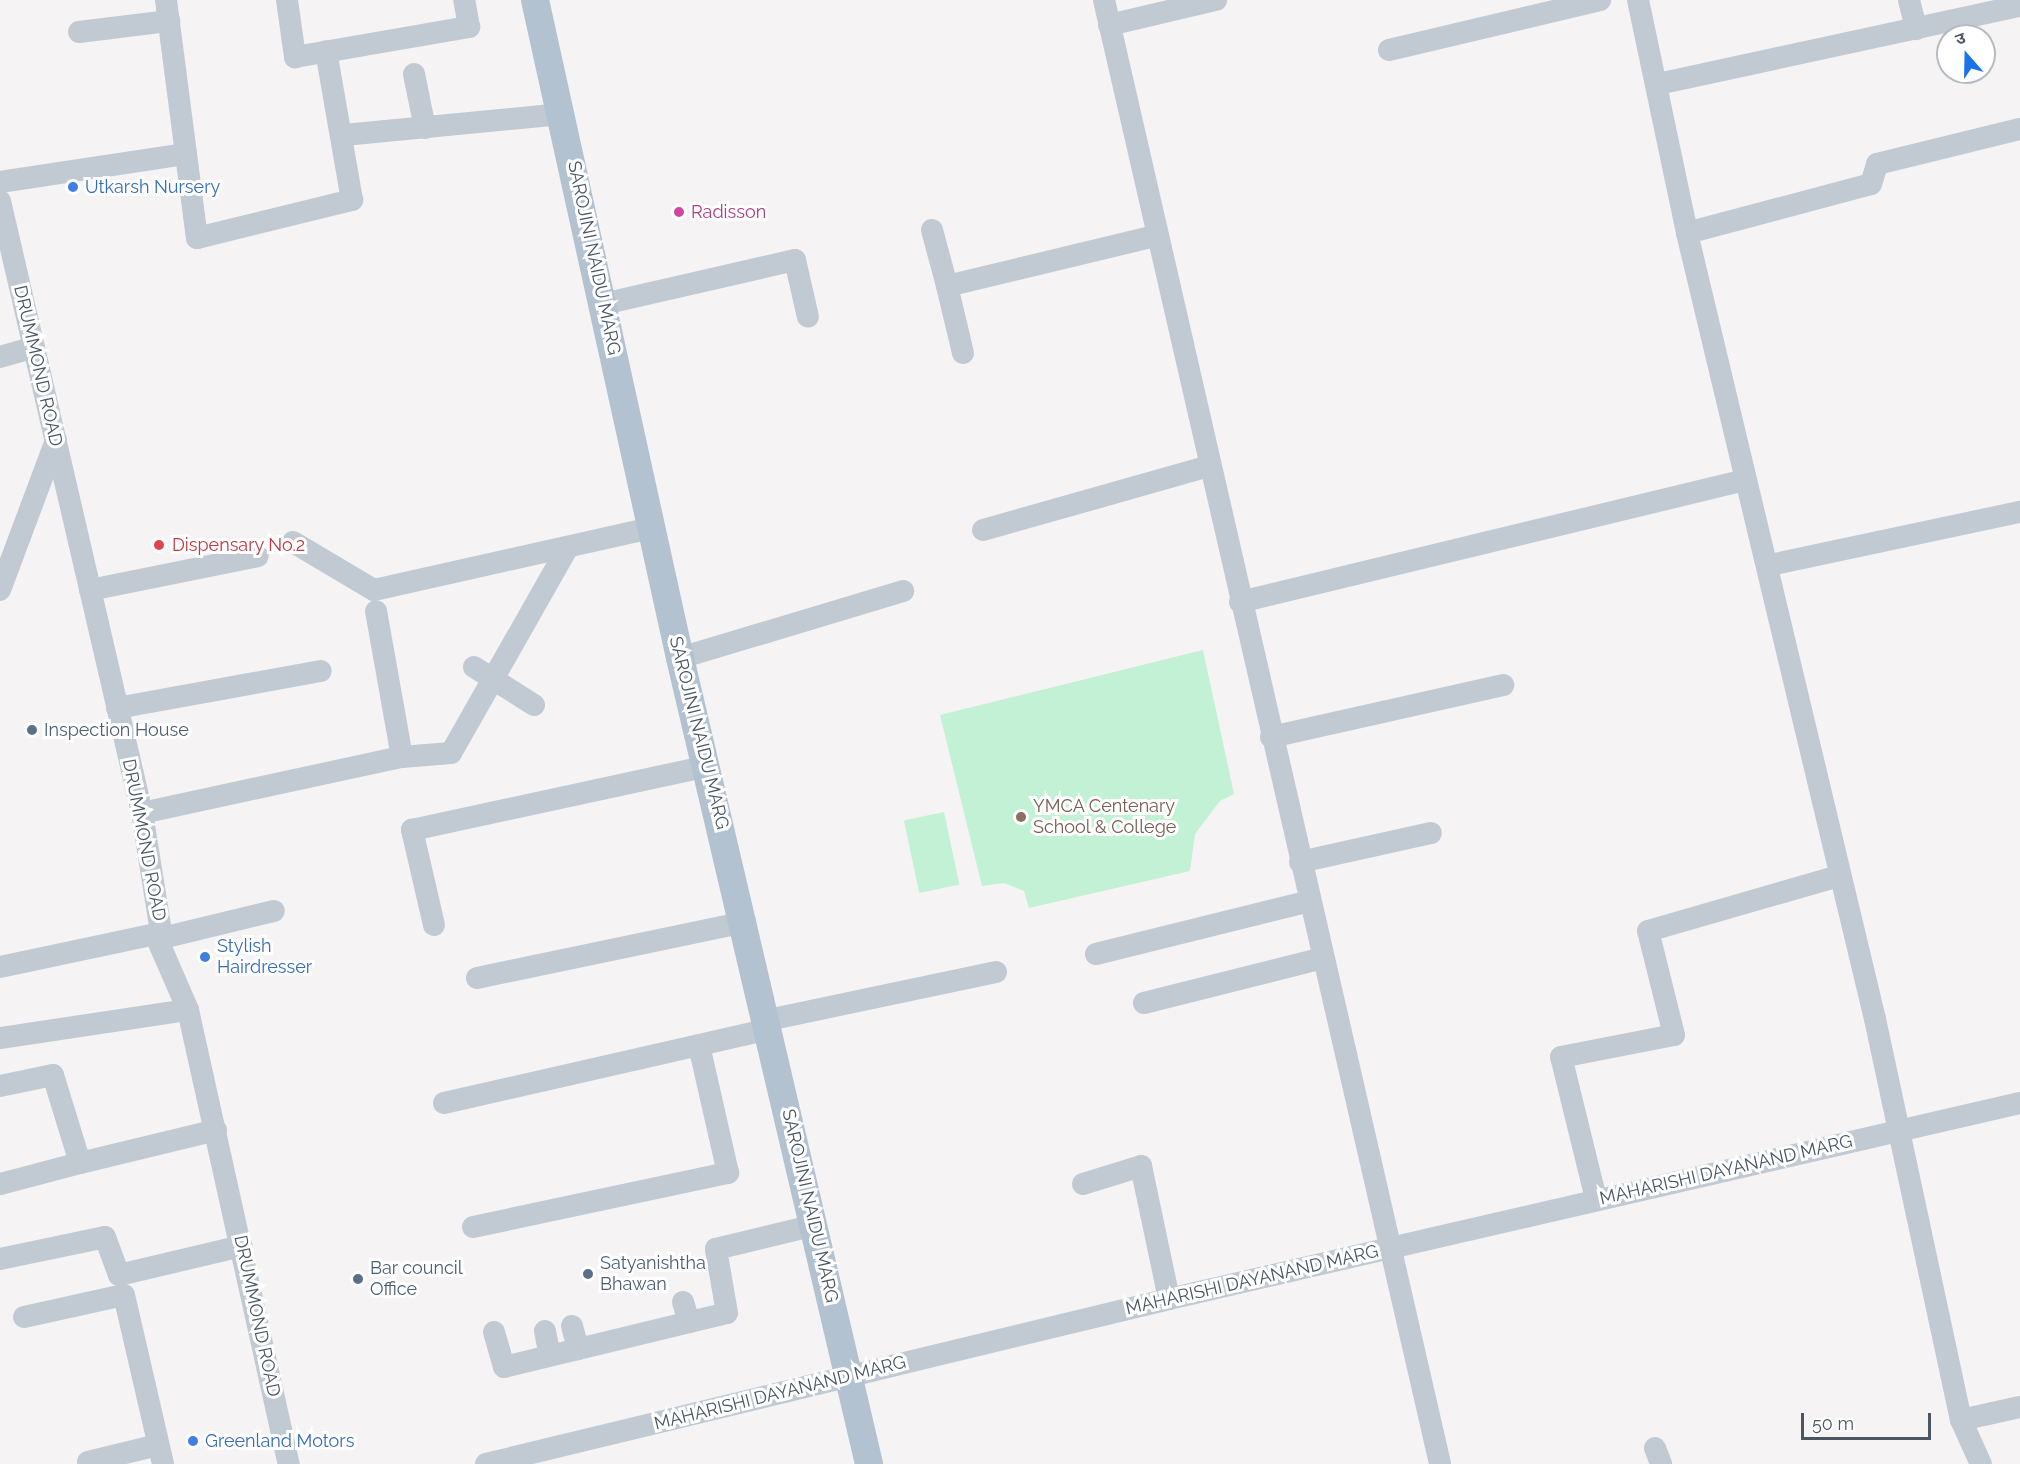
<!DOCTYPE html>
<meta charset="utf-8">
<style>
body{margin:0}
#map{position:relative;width:2020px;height:1464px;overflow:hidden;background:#f5f3f3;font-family:Raleway,"Noto Sans Devanagari",sans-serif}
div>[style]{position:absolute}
.green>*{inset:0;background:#c3f1d5;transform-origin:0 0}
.minor>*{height:22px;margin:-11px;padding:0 11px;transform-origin:11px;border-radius:11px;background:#c1cad2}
.major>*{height:28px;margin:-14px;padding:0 14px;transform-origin:14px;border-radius:14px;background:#b3c2d1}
.dots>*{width:16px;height:16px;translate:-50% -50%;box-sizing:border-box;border:3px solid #fff;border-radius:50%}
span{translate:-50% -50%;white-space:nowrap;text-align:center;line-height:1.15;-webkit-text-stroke:6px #fff;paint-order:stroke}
.shop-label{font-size:18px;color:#366cbe}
.left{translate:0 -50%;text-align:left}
.hotel-label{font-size:18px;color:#b23c85}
.street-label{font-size:18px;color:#4a5661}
.health-label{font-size:18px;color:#be3a42}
.service-label{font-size:18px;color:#4e5e75}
.education-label{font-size:18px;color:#785e54}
.north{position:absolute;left:1936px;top:24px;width:60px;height:60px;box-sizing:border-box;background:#fff;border:2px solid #b7bbc0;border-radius:50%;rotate:340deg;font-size:16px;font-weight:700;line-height:24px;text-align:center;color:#4a5661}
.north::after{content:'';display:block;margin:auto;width:21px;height:27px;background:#1a73e8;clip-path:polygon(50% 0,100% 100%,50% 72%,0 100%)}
.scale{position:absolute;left:1801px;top:1413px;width:130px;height:27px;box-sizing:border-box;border:3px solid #4a5661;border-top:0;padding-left:8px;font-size:18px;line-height:21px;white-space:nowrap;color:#4a5661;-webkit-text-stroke:4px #fff;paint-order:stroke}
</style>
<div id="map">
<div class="green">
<div style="clip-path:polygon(1203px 650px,1234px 794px,1220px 801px,1195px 834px,1190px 871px,1029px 908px,1024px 891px,1004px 883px,982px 886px,940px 715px)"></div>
<div style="left:944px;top:812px;width:74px;height:41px;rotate:78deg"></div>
</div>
<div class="minor">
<div style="left:166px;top:0;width:240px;rotate:82.6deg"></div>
<div style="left:197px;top:238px;width:160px;rotate:-13.8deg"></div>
<div style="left:352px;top:200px;width:151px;rotate:-99.9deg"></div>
<div style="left:287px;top:0;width:58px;rotate:82deg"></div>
<div style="left:295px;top:57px;width:177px;rotate:-9.8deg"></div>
<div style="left:469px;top:27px;width:27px;rotate:-100deg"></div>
<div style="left:1104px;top:0;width:1502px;rotate:77.07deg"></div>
<div style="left:1638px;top:0;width:238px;rotate:78.1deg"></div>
<div style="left:1687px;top:233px;width:808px;rotate:76.55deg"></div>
<div style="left:1875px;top:1019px;width:410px;rotate:77.9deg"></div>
<div style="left:1961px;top:1420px;width:48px;rotate:65.6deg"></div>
<div style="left:1909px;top:0;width:30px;rotate:76deg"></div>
<div style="left:1109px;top:25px;width:110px;rotate:-13.2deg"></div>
<div style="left:79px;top:32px;width:91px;rotate:-7deg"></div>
<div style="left:1389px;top:50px;width:217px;rotate:-13.3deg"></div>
<div style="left:414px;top:74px;width:55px;rotate:78.5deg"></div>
<div style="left:1658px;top:84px;width:370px;rotate:-12.2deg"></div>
<div style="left:344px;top:135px;width:219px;rotate:-5.5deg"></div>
<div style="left:0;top:182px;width:188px;rotate:-8.6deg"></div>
<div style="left:0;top:201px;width:628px;rotate:76.94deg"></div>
<div style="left:142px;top:813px;width:127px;rotate:80.9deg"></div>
<div style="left:162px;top:938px;width:8px;rotate:-150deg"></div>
<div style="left:155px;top:934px;width:83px;rotate:66.5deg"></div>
<div style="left:188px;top:1010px;width:465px;rotate:77.5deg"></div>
<div style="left:932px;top:230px;width:58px;rotate:75deg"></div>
<div style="left:1687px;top:233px;width:190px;rotate:-14.9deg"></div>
<div style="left:1871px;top:184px;width:21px;rotate:-73deg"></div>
<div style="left:1877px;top:164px;width:147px;rotate:-13.8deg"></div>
<div style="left:603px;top:304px;width:197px;rotate:-12.9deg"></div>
<div style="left:795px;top:260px;width:58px;rotate:77.2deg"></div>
<div style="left:963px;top:353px;width:69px;rotate:-103.4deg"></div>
<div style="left:947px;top:286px;width:215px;rotate:-13.5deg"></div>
<div style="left:0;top:357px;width:35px;rotate:-16deg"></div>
<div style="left:983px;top:530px;width:235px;rotate:-15.8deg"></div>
<div style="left:293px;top:542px;width:94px;rotate:30.7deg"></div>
<div style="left:374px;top:590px;width:285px;rotate:-12.6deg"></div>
<div style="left:1770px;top:565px;width:256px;rotate:-12deg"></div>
<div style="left:0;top:590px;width:160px;rotate:-69.5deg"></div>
<div style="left:90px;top:590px;width:171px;rotate:-11.4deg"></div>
<div style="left:1240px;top:602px;width:520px;rotate:-13.58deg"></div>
<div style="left:680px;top:658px;width:233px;rotate:-16.7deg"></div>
<div style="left:474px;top:667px;width:71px;rotate:32.3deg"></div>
<div style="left:117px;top:708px;width:207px;rotate:-10.3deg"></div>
<div style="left:1271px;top:737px;width:238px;rotate:-12.6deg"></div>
<div style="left:402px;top:757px;width:49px;rotate:-4.7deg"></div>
<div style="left:451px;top:753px;width:237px;rotate:-60.4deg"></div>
<div style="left:142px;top:813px;width:266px;rotate:-12.2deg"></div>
<div style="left:402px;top:757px;width:148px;rotate:-100.1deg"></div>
<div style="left:1300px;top:862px;width:134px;rotate:-12.5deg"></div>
<div style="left:434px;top:925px;width:98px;rotate:-103deg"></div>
<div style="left:412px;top:830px;width:302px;rotate:-12.2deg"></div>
<div style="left:162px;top:938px;width:115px;rotate:-13.6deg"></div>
<div style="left:1096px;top:954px;width:220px;rotate:-13.9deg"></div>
<div style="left:0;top:967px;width:158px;rotate:-12deg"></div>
<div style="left:477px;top:978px;width:274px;rotate:-11.8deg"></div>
<div style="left:1144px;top:1003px;width:185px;rotate:-14.1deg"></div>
<div style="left:768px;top:1020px;width:233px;rotate:-11.9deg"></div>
<div style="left:0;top:1038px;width:190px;rotate:-8.5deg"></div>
<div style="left:0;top:1086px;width:54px;rotate:-11.7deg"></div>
<div style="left:53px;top:1075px;width:92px;rotate:72.9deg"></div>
<div style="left:80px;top:1163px;width:140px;rotate:-13.6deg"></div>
<div style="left:444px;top:1103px;width:334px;rotate:-12.8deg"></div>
<div style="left:0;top:1184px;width:83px;rotate:-14.7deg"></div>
<div style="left:1083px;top:1184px;width:61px;rotate:-17.2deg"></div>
<div style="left:1141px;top:1166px;width:136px;rotate:78.1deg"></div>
<div style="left:1596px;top:1199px;width:146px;rotate:-103.8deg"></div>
<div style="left:1561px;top:1057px;width:115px;rotate:-11deg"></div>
<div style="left:1674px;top:1035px;width:107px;rotate:-104deg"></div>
<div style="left:1648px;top:931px;width:199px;rotate:-16.1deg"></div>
<div style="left:473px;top:1227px;width:261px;rotate:-12deg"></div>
<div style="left:728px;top:1173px;width:131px;rotate:-102.8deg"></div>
<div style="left:0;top:1259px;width:107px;rotate:-11.8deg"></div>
<div style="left:105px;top:1237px;width:40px;rotate:69.8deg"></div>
<div style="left:119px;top:1275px;width:126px;rotate:-13.3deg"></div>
<div style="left:683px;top:1302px;width:21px;rotate:73deg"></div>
<div style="left:24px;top:1317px;width:102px;rotate:-12.4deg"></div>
<div style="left:124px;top:1295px;width:173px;rotate:77deg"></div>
<div style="left:572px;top:1326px;width:24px;rotate:75deg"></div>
<div style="left:545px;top:1331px;width:25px;rotate:79deg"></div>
<div style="left:494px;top:1332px;width:36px;rotate:74deg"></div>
<div style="left:504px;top:1367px;width:229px;rotate:-13.6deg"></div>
<div style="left:727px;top:1313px;width:65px;rotate:-99.8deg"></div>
<div style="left:716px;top:1249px;width:102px;rotate:-13.6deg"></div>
<div style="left:1961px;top:1420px;width:60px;rotate:-12.4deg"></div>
<div style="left:1655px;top:1448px;width:17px;rotate:69deg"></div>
<div style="left:88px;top:1462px;width:72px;rotate:-13.7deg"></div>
<div style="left:486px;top:1464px;width:703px;rotate:-13.58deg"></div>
<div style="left:1169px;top:1299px;width:873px;rotate:-12.97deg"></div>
</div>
<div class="major">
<div style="left:535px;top:0;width:674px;rotate:77.57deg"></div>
<div style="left:680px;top:658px;width:828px;rotate:76.8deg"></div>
</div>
<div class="dots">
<div style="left:73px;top:187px;background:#3f7fe0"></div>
<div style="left:679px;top:212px;background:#d1479c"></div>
<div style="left:159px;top:545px;background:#e0444e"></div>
<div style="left:32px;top:730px;background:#5c6f8a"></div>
<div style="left:1021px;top:817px;background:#8d6e63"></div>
<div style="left:205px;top:957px;background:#3f7fe0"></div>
<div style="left:588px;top:1274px;background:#5c6f8a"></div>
<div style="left:358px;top:1279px;background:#5c6f8a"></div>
<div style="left:193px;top:1441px;background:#3f7fe0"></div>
</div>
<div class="shop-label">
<span class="left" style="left:85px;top:187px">Utkarsh Nursery</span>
<span class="left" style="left:217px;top:957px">Stylish<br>Hairdresser</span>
<span class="left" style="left:205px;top:1441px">Greenland Motors</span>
</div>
<div class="hotel-label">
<span class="left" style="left:691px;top:212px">Radisson</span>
</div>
<div class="street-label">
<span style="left:594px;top:258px;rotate:78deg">SAROJINI NAIDU MARG</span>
<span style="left:38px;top:366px;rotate:77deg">DRUMMOND ROAD</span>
<span style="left:699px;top:733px;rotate:76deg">SAROJINI NAIDU MARG</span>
<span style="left:144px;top:840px;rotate:79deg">DRUMMOND ROAD</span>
<span style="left:1726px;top:1170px;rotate:-13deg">MAHARISHI DAYANAND MARG</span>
<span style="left:810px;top:1206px;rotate:77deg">SAROJINI NAIDU MARG</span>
<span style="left:1252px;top:1280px;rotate:-13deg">MAHARISHI DAYANAND MARG</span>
<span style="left:257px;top:1316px;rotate:78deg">DRUMMOND ROAD</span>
<span style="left:780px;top:1393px;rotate:-14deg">MAHARISHI DAYANAND MARG</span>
</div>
<div class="health-label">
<span class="left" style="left:172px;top:545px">Dispensary No.2</span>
</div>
<div class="service-label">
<span class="left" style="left:44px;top:730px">Inspection House</span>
<span class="left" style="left:600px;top:1274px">Satyanishtha<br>Bhawan</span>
<span class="left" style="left:370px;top:1279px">Bar council<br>Office</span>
</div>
<div class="education-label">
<span class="left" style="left:1033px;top:817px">YMCA Centenary<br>School &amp; College</span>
</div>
<div class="north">उ</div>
<div class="scale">50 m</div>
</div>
